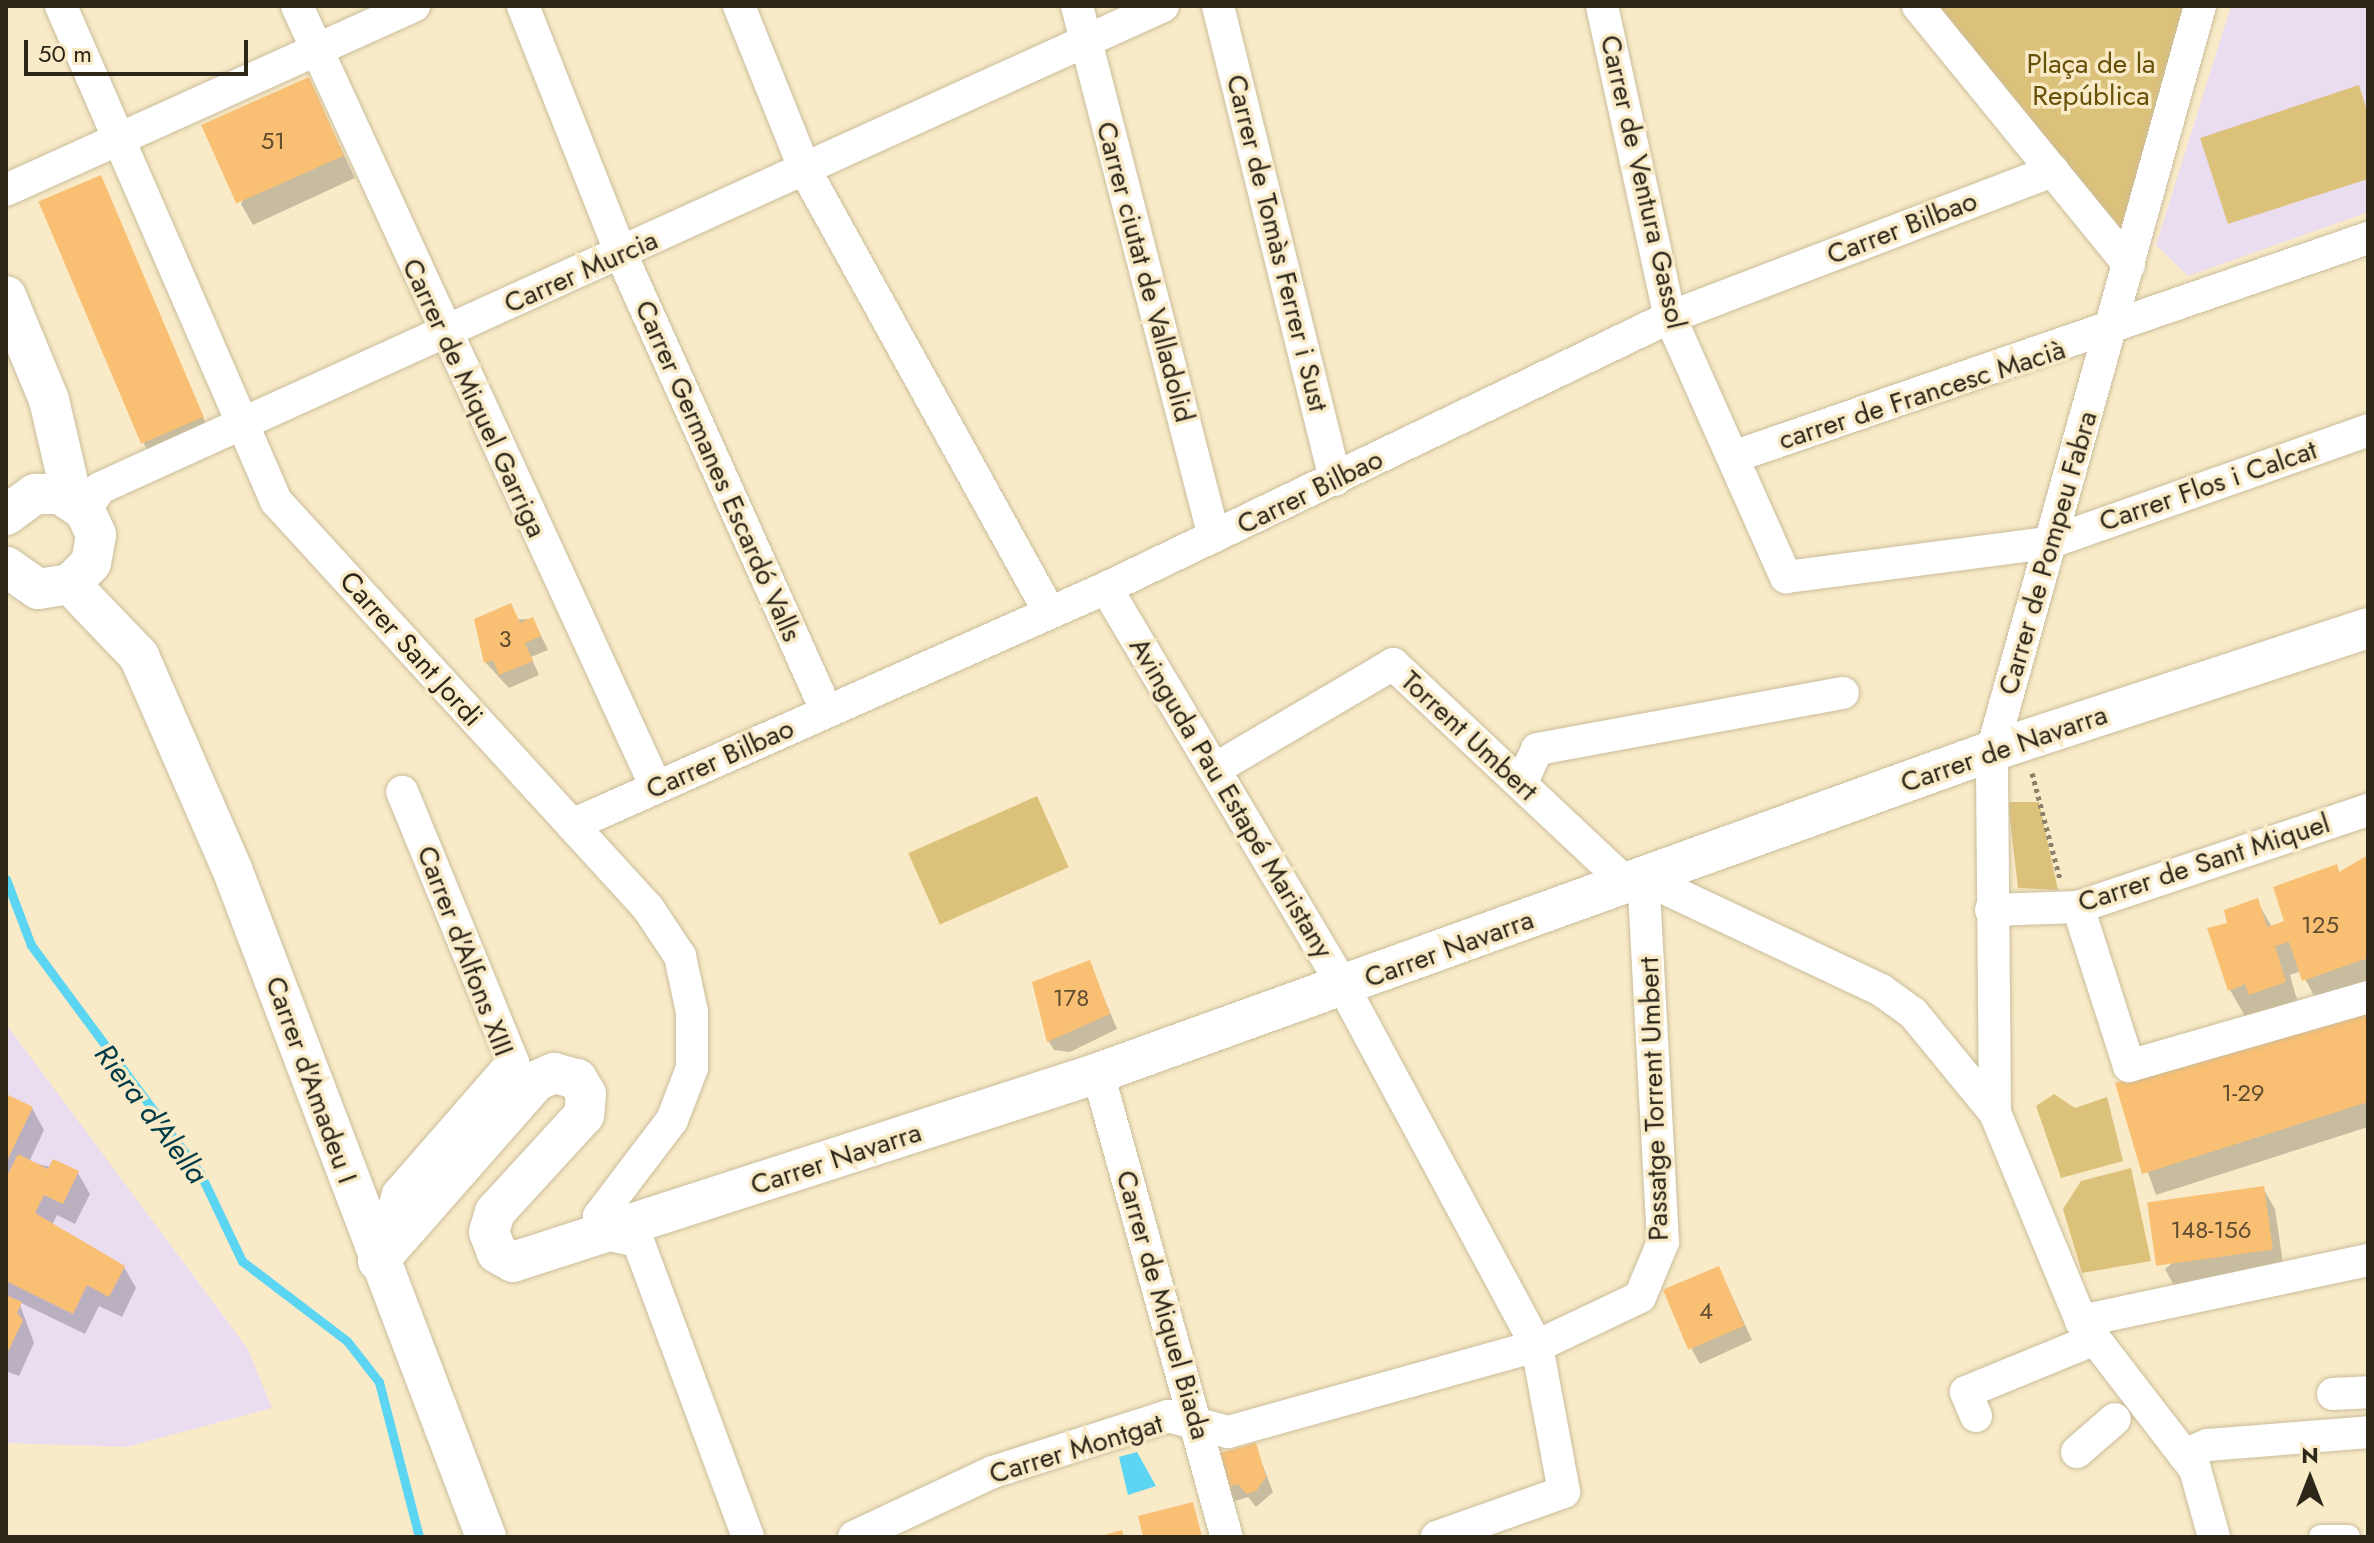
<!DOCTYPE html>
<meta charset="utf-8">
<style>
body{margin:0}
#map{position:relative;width:2374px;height:1543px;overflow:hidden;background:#f9ebc8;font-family:Jost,sans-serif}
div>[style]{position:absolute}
.education>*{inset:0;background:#eaddf0}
.green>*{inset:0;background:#dcc17a;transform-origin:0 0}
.water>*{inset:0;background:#5bd5f2}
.shadow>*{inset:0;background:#0003}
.stream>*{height:9px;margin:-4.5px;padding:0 4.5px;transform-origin:4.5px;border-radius:4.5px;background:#5bd5f2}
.building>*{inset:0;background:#f9bf73;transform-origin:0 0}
.path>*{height:5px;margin-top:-2.5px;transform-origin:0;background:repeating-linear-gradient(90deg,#8b816a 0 4px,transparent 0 8px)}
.roads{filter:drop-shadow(0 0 2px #cabd9b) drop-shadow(0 0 2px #cabd9b)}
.pedestrian>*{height:24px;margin:-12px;padding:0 12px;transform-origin:12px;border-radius:12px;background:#fff}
.minor>*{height:32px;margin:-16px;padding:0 16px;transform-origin:16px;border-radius:16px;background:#fff}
.tertiary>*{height:40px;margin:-20px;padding:0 20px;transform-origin:20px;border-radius:20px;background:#fff}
span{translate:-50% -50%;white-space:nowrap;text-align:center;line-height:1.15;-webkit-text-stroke:7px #f9ebc8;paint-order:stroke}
.number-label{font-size:24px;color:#604d30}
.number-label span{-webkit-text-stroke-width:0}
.park-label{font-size:28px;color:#675008}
.street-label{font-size:28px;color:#2d271a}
.water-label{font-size:30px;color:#003a46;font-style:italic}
.frame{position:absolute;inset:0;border:8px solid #2d271a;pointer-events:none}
.north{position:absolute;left:2270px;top:1439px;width:80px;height:80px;-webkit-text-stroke:6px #f9ebc8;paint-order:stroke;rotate:0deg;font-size:22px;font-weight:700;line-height:32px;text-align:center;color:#2d271a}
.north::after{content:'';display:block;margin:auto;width:28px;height:36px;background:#2d271a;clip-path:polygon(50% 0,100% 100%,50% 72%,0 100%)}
.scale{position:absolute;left:24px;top:40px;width:224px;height:36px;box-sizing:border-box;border:4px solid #2d271a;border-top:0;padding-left:10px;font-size:24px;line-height:28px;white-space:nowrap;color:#2d271a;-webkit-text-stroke:6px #f9ebc8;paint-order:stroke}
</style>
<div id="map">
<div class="education">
<div style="clip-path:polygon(2231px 6px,2368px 6px,2368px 212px,2188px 276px,2156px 245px)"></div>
<div style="clip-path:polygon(6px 1024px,248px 1349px,272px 1408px,127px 1447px,6px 1443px)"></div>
</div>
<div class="green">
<div style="clip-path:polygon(1938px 6px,2188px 6px,2124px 238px)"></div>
<div style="clip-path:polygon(2359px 85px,2368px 114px,2368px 179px,2228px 224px,2200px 138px)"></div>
<div style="left:1037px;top:796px;width:78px;height:141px;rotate:66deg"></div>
<div style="clip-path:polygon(2008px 802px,2039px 802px,2058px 890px,2018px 888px)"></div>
<div style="clip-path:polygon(2054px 1094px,2075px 1108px,2107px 1097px,2123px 1161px,2061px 1178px,2036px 1106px)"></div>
<div style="clip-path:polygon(2131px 1168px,2151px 1261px,2082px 1273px,2063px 1209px,2081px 1181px)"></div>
</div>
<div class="water">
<div style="clip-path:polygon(1137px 1452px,1156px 1486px,1128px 1495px,1119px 1457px)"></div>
</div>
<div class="shadow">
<div style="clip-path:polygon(308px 79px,355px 178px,253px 225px,241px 204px)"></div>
<div style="clip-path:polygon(100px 177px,209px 431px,152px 458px,144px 444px)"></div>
<div style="clip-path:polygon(533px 619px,548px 650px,531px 657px,539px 675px,509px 688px,486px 663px,476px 620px)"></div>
<div style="clip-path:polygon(2368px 857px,2368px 992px,2321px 1009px,2301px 971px,2290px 975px,2300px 1010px,2246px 1018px,2230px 990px,2229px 925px,2257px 901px,2272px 927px,2287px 922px,2336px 866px,2340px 873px)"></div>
<div style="clip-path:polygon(1089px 962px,1117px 1029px,1070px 1052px,1054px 1050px,1046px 1037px)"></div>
<div style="clip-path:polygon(2368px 1010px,2368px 1127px,2156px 1195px,2117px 1085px)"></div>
<div style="clip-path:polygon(6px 1096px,32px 1108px,44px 1130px,29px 1162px,78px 1173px,90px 1194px,75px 1224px,57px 1215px,52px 1225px,124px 1267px,136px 1288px,122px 1317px,99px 1306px,85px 1334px,19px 1302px,34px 1343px,19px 1376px,6px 1371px)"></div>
<div style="clip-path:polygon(2263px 1188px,2275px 1209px,2284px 1270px,2177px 1291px,2165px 1269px)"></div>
<div style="clip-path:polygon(1719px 1268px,1752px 1340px,1700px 1364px,1692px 1350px)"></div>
<div style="clip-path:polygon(1255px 1445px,1273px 1492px,1256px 1507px,1248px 1497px,1232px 1502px,1224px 1488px)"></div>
<div style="clip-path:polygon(1192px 1504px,1202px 1537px,1145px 1537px)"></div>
</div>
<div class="stream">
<div style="left:6px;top:879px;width:71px;rotate:69.3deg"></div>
<div style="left:31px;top:945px;width:284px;rotate:53.5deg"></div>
<div style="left:200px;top:1173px;width:98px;rotate:64.5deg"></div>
<div style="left:242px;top:1261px;width:132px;rotate:37.3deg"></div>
<div style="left:347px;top:1341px;width:52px;rotate:52deg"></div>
<div style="left:379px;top:1382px;width:160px;rotate:75.5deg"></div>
</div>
<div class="building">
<div style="left:309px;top:77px;width:86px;height:118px;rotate:66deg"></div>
<div style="left:101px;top:175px;width:263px;height:68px;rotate:67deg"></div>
<div style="clip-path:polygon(511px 603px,520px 623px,533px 617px,541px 636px,525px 643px,533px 661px,499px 675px,493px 660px,484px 663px,474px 619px)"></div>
<div style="clip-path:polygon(2368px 855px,2368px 958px,2302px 981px,2289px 942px,2275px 946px,2286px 982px,2249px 995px,2245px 984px,2228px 991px,2207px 928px,2227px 923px,2224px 910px,2258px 898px,2267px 927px,2284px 921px,2273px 887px,2337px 864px,2339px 872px)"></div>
<div style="clip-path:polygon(1090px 960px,1110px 1014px,1047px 1042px,1032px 982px)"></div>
<div style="clip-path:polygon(2368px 1008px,2368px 1102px,2142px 1174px,2115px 1083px)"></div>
<div style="clip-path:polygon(6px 1094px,33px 1107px,6px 1163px)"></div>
<div style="clip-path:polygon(18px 1154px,48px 1169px,53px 1159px,79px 1171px,63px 1204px,44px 1195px,35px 1213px,125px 1266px,109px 1297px,87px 1285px,73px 1314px,6px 1281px,6px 1178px)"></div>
<div style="left:2264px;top:1186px;width:64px;height:118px;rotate:82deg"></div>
<div style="left:1719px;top:1266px;width:65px;height:61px;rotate:67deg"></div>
<div style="clip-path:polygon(6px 1295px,22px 1302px,17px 1313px,23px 1320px,6px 1356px)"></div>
<div style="clip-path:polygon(1256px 1443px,1266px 1477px,1256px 1491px,1247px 1494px,1238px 1484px,1222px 1489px,1212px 1455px)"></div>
<div style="clip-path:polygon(1193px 1502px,1202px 1537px,1143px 1537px,1138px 1516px)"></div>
<div style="clip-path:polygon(1122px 1530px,1124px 1537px,1101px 1537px,1101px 1536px)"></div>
</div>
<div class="path">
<div style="left:2032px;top:773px;width:110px;rotate:75.2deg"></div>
</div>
<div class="roads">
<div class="pedestrian">
<div style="left:2321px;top:1537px;width:27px"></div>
</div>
<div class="minor">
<div style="left:61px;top:6px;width:540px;rotate:66.52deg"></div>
<div style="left:276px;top:501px;width:551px;rotate:47.57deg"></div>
<div style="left:648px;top:908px;width:58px;rotate:56.3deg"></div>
<div style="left:680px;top:956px;width:57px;rotate:77.9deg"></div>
<div style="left:692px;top:1012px;width:56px;rotate:90deg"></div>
<div style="left:692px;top:1068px;width:56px;rotate:111deg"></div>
<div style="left:672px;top:1120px;width:121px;rotate:127.2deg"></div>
<div style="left:599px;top:1216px;width:19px;rotate:72deg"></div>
<div style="left:605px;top:1234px;width:34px;rotate:12deg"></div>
<div style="left:638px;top:1241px;width:316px;rotate:69.6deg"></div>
<div style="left:297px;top:6px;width:860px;rotate:65.31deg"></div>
<div style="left:523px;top:6px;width:267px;rotate:68.4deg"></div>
<div style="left:621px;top:254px;width:502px;rotate:65.78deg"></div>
<div style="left:739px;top:6px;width:177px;rotate:68.1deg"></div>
<div style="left:805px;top:170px;width:506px;rotate:61.06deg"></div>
<div style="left:1077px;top:6px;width:548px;rotate:75.53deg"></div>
<div style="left:1218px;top:6px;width:488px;rotate:76.1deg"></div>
<div style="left:1602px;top:6px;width:318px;rotate:77.7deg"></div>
<div style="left:1670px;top:317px;width:285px;rotate:66deg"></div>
<div style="left:1786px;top:577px;width:264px;rotate:-7.4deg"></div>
<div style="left:2048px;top:543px;width:339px;rotate:-19.4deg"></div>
<div style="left:1918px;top:6px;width:334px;rotate:50.8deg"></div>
<div style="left:6px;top:190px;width:448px;rotate:-24.3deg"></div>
<div style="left:1733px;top:457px;width:672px;rotate:-19.03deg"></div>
<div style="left:85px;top:511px;width:27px;rotate:-57deg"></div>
<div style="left:100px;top:488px;width:1167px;rotate:-24.39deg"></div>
<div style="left:1106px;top:588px;width:465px;rotate:59.2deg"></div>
<div style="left:1344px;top:988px;width:407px;rotate:61.7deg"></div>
<div style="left:1537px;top:1346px;width:148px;rotate:79.5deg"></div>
<div style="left:1564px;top:1492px;width:135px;rotate:160.5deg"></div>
<div style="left:1215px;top:769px;width:207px;rotate:-30.5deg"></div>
<div style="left:1393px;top:664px;width:320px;rotate:43.2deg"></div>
<div style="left:1521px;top:784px;width:38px;rotate:-65deg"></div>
<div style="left:1537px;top:749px;width:311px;rotate:-10.4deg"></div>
<div style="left:572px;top:825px;width:584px;rotate:-23.93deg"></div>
<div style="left:1106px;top:588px;width:626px;rotate:-25.66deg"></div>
<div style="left:1670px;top:317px;width:410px;rotate:-20.9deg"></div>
<div style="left:2078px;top:907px;width:167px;rotate:72.2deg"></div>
<div style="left:2129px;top:1066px;width:249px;rotate:-16.1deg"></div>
<div style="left:1991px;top:910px;width:87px;rotate:-2deg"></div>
<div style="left:2078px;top:907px;width:306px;rotate:-18.5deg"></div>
<div style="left:1098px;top:1073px;width:482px;rotate:74.5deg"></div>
<div style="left:1995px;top:1113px;width:362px;rotate:-90.5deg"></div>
<div style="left:1992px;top:751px;width:773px;rotate:-74.4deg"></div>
<div style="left:379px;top:1258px;width:67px;rotate:-73.5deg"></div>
<div style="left:398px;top:1194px;width:175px;rotate:-48.9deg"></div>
<div style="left:513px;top:1062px;width:292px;rotate:-112.3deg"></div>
<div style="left:2081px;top:1321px;width:293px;rotate:-12deg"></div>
<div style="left:2333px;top:1394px;width:35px;rotate:-3deg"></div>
<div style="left:1976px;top:1416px;width:26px;rotate:-113deg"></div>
<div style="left:1966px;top:1392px;width:139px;rotate:-22.3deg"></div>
<div style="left:2077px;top:1452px;width:50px;rotate:-41deg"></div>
<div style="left:2184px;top:1455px;width:26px;rotate:-23deg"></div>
<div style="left:2208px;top:1445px;width:161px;rotate:-4.6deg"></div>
<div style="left:854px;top:1537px;width:153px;rotate:-25.1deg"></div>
<div style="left:993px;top:1472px;width:184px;rotate:-17.7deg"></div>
<div style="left:1168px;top:1416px;width:62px;rotate:14.9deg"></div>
<div style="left:1228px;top:1432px;width:321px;rotate:-15.6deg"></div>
<div style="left:1537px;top:1346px;width:114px;rotate:-25.4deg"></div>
<div style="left:1640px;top:1297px;width:60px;rotate:-67.3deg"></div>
<div style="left:1663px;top:1242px;width:365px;rotate:-93.1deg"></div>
<div style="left:1643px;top:878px;width:263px;rotate:25.2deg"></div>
<div style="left:1881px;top:990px;width:39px;rotate:36deg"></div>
<div style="left:1913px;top:1013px;width:129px;rotate:50.6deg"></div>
<div style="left:1995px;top:1113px;width:225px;rotate:67.5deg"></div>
<div style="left:2081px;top:1321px;width:187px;rotate:52.4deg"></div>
<div style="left:2195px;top:1469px;width:71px;rotate:74.4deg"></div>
</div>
<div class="tertiary">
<div style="left:6px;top:296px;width:113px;rotate:67.5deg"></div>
<div style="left:49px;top:400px;width:102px;rotate:76.9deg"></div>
<div style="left:6px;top:515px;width:36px;rotate:-36deg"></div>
<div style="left:35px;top:494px;width:25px"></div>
<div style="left:60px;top:494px;width:30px;rotate:34deg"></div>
<div style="left:85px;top:511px;width:26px;rotate:65deg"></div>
<div style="left:96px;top:535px;width:28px;rotate:100deg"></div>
<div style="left:91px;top:563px;width:30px;rotate:135deg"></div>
<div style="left:70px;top:584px;width:32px;rotate:171deg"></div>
<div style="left:38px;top:589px;width:39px;rotate:-145deg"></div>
<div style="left:70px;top:584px;width:100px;rotate:46.2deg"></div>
<div style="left:139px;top:656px;width:232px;rotate:66.4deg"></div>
<div style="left:232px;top:869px;width:715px;rotate:69.18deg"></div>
<div style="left:378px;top:1261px;width:240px;rotate:-48.7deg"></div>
<div style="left:536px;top:1081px;width:20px;rotate:-24deg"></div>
<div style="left:554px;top:1073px;width:24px;rotate:15deg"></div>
<div style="left:577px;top:1079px;width:17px;rotate:59deg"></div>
<div style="left:586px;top:1094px;width:21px;rotate:95deg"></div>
<div style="left:584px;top:1115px;width:132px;rotate:132.5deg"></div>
<div style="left:495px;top:1212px;width:21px;rotate:107deg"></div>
<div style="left:489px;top:1232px;width:22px;rotate:69deg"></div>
<div style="left:497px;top:1253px;width:18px;rotate:29deg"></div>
<div style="left:513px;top:1262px;width:615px;rotate:-17.9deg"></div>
<div style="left:1098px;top:1073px;width:950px;rotate:-19.81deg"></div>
<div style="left:1992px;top:751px;width:396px;rotate:-18.1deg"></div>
</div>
</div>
<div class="number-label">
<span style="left:273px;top:141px">51</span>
<span style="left:505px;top:639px">3</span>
<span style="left:2320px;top:925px">125</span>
<span style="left:1071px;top:998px">178</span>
<span style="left:2243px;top:1093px">1-29</span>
<span style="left:2211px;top:1230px">148-156</span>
<span style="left:1706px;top:1311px">4</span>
</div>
<div class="park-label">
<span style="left:2091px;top:80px">Plaça de la<br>República</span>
</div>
<div class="street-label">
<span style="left:1643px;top:182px;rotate:77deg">Carrer de Ventura Gassol</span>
<span style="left:1902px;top:228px;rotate:-21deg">Carrer Bilbao</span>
<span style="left:1277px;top:243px;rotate:76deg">Carrer de Tomàs Ferrer i Sust</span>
<span style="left:581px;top:272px;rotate:-24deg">Carrer Murcia</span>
<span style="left:1145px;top:272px;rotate:75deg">Carrer ciutat de Valladolid</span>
<span style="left:1922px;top:395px;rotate:-18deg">carrer de Francesc Macià</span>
<span style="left:474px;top:398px;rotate:65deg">Carrer de Miquel Garriga</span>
<span style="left:718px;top:471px;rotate:66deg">Carrer Germanes Escardó Valls</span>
<span style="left:2208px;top:486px;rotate:-19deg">Carrer Flos i Calcat</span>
<span style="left:1310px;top:492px;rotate:-26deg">Carrer Bilbao</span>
<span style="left:2048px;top:553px;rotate:-74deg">Carrer de Pompeu Fabra</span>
<span style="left:411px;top:649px;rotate:48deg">Carrer Sant Jordi</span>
<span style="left:1469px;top:736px;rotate:43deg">Torrent Umbert</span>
<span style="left:2004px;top:749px;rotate:-19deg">Carrer de Navarra</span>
<span style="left:720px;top:759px;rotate:-24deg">Carrer Bilbao</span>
<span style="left:1231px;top:798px;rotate:59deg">Avinguda Pau Estapé Maristany</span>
<span style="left:2204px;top:863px;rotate:-18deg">Carrer de Sant Miquel</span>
<span style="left:1449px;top:949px;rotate:-20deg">Carrer Navarra</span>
<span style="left:465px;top:951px;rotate:69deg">Carrer d'Alfons XIII</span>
<span style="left:311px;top:1080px;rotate:70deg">Carrer d'Amadeu I</span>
<span style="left:1654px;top:1099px;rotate:-92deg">Passatge Torrent Umbert</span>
<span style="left:836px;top:1159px;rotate:-18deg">Carrer Navarra</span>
<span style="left:1163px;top:1305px;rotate:74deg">Carrer de Miquel Biada</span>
<span style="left:1076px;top:1449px;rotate:-17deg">Carrer Montgat</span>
</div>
<div class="water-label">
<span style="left:151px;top:1114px;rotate:53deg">Riera d'Alella</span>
</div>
<div class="frame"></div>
<div class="north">N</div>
<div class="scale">50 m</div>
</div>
